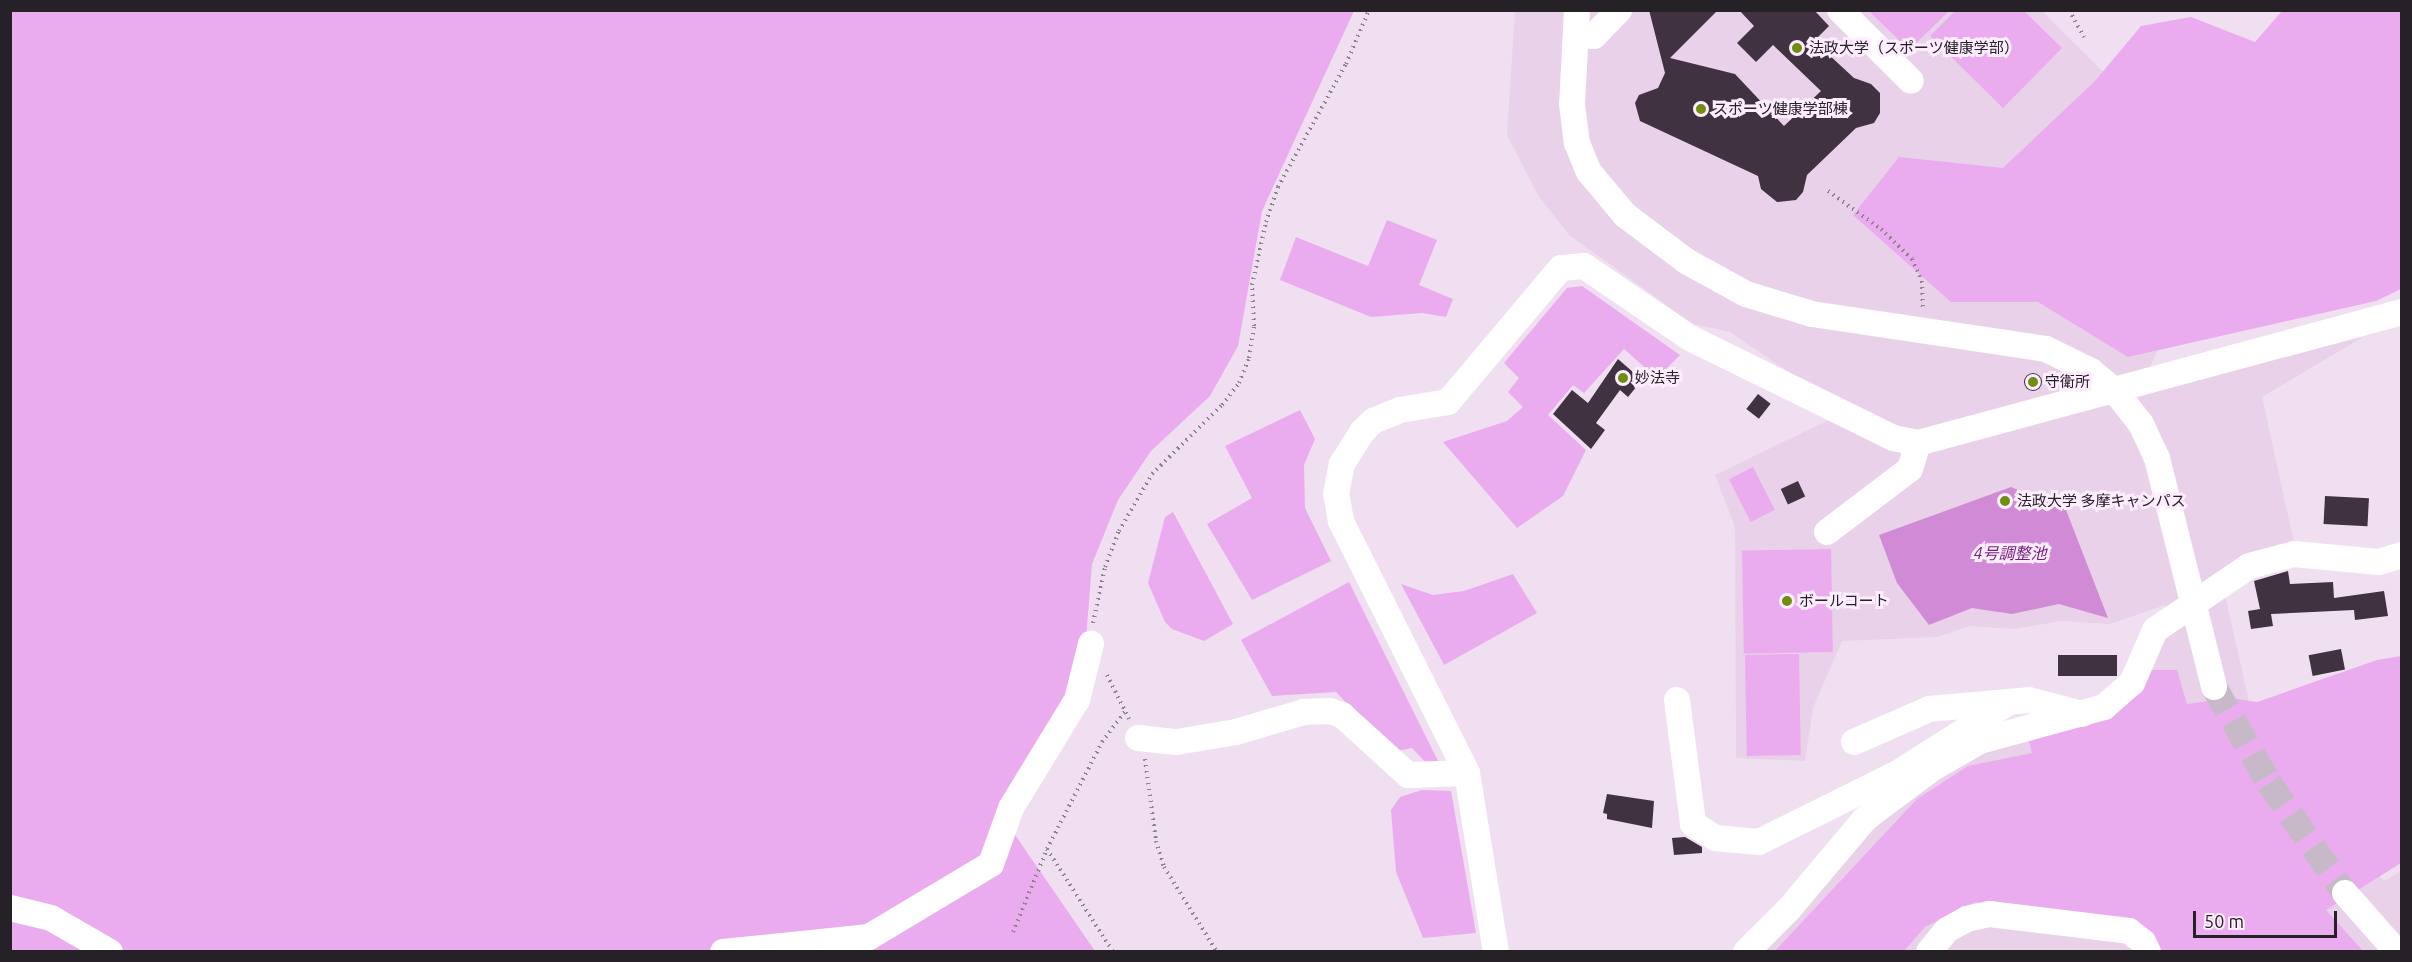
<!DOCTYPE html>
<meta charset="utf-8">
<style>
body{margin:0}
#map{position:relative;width:2412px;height:962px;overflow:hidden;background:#f0dff1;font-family:Ubuntu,"Noto Sans JP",sans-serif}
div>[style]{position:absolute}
.built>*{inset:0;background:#e8d1e9}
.green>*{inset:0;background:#ebabef;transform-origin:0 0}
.water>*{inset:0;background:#d18bd6}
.building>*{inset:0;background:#403241;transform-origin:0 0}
.round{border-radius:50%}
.minor-tunnel>*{height:26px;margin-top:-13px;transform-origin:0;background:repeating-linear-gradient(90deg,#c8b9c9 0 26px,transparent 0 39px)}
.path>*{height:4px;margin-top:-2px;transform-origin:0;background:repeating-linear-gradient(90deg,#8d818e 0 1.5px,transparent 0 6px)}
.minor>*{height:26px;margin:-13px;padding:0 13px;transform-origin:13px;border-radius:13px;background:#fff}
.dots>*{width:16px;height:16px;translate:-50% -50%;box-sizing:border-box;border:3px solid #feecff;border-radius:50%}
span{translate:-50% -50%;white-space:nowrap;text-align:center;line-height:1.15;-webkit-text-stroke:6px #feecff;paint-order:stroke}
.poi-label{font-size:15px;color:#262027}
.left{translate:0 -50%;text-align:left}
.water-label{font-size:16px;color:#701c78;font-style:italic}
.frame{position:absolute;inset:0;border:12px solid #262027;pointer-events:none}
.scale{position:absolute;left:2193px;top:911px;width:144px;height:27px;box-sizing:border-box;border:3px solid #262027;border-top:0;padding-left:8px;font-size:18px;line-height:21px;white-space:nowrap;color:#262027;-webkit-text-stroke:4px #feecff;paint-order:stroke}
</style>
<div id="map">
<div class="built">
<div style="clip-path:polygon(1515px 11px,2042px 11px,2171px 139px,2183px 294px,2149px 369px,2155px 389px,2363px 337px,2262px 397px,2295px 547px,2262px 553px,2221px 577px,2250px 706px,2308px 791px,2384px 881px,2401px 871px,2401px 951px,1757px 951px,1793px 916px,1869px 825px,1912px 799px,1938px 774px,1981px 751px,2106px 713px,2124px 703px,2139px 687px,2161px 634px,2172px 626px,2165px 605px,2110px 624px,2061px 621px,2015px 629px,1969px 626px,1937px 637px,1842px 641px,1813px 708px,1805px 761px,1736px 758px,1735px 527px,1715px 475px,1833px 418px,1905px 453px,1945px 447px,2087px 405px,2074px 394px,1919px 431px,1897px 429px,1806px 384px,1730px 332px,1693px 324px,1569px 235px,1538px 195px,1507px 135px)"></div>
</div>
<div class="green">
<div style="clip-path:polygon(10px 11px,1354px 11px,1262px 211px,1238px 346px,1210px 396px,1151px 451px,1118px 500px,1092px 564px,1085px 651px,1047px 769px,1013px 832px,1095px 951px,11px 951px)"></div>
<div style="clip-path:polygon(1869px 11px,1949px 11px,1909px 50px)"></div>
<div style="clip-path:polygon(1955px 11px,2024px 11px,2062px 48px,2003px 108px,1930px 36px)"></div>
<div style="clip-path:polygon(2282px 11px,2401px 11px,2401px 289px,2376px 301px,2128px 357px,2038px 302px,1951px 302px,1853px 215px,1899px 157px,2003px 168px,2095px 81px,2141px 26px,2191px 17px,2255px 42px)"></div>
<div style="clip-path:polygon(1387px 220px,1437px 240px,1419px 285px,1453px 299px,1446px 317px,1422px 313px,1371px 317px,1280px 280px,1296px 237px,1368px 266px)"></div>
<div style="clip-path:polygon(1582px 286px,1680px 355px,1657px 378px,1624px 349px,1584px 393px,1573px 385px,1548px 415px,1586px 450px,1563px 496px,1517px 528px,1443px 442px,1507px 421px,1523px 407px,1508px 392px,1519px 378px,1504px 363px,1567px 288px)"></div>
<div style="clip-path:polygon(1300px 410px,1315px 439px,1304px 465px,1305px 508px,1331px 561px,1252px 600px,1207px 524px,1252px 498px,1225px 446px)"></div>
<div style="left:1753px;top:467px;width:48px;height:27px;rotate:63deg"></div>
<div style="clip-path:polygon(1173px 512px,1233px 624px,1204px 641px,1172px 629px,1165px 622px,1148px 583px,1165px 517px)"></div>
<div style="left:1831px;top:549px;width:103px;height:89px;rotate:89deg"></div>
<div style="clip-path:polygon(1513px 574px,1537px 613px,1444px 665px,1401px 584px,1433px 595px,1464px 591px)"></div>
<div style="clip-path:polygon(1349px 582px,1440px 765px,1433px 770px,1412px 748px,1392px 752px,1336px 692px,1272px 696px,1241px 640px)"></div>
<div style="left:1799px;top:654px;width:101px;height:54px;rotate:89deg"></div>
<div style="clip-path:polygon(2401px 656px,2401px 863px,2326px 910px,2363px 951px,2155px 951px,2130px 926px,1975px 902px,1925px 927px,1904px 951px,1774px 952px,1917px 799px,1968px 766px,2032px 753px,2028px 738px,2113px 717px,2131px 699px,2147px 670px,2177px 670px,2187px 704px,2230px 698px,2257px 702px,2377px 660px)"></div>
<div style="clip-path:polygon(1422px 790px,1451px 791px,1476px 933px,1423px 938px,1396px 872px,1391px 810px,1400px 797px)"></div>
</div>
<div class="water">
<div style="clip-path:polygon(2011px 487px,2066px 510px,2108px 618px,2059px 604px,2012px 614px,1972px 608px,1929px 625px,1897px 583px,1879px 535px)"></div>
</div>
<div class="building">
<div style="clip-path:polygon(1649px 10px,1718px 10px,1670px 58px,1735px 74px,1784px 126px,1821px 91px,1773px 45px,1756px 62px,1737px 43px,1754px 26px,1739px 10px,1814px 10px,1829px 26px,1814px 41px,1854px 78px,1871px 84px,1880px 93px,1880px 113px,1874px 123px,1856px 128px,1807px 175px,1803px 192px,1796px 200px,1777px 202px,1761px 189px,1758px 176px,1640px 121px,1635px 103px,1639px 95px,1658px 88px,1665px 73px)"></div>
<div style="clip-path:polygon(1618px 359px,1642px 380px,1628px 397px,1620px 390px,1596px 423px,1605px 430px,1591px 449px,1553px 414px,1572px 390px,1588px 403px)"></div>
<div class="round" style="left:2024px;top:373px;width:18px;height:18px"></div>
<div style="left:1758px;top:394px;width:16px;height:19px;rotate:38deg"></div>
<div style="left:1798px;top:481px;width:17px;height:19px;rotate:65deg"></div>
<div style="left:2325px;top:496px;width:44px;height:28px;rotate:3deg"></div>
<div style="clip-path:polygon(2288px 571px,2290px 584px,2333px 582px,2334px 598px,2384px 591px,2388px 616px,2355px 620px,2354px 610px,2271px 614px,2273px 626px,2251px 629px,2248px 611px,2260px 609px,2254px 581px)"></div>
<div style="left:2341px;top:649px;width:21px;height:33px;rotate:79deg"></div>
<div style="left:2117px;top:655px;width:21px;height:59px;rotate:90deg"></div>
<div style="clip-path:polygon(1607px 794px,1654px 801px,1652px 828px,1607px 819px,1607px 814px,1603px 813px)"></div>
<div style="clip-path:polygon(1685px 837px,1702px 847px,1702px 853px,1674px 855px,1672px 838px)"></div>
</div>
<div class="minor-tunnel">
<div style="left:2214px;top:687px;width:111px;rotate:60.2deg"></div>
<div style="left:2269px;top:783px;width:134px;rotate:55.4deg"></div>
</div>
<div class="path">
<div style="left:2069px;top:10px;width:31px;rotate:61deg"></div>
<div style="left:1828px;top:191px;width:65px;rotate:35.6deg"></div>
<div style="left:1881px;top:229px;width:43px;rotate:44.1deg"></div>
<div style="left:1912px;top:259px;width:24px;rotate:66deg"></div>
<div style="left:1922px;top:281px;width:29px;rotate:88deg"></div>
<div style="left:1093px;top:623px;width:57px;rotate:-77.9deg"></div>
<div style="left:1105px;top:567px;width:39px;rotate:-69deg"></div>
<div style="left:1119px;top:531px;width:66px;rotate:-59.9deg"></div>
<div style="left:1152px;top:474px;width:98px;rotate:-44.6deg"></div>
<div style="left:1222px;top:405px;width:28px;rotate:-52deg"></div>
<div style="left:1239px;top:383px;width:27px;rotate:-68deg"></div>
<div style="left:1249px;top:358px;width:32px;rotate:-81deg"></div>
<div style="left:1254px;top:326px;width:41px;rotate:-92.8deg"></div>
<div style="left:1252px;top:285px;width:65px;rotate:-77.5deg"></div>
<div style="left:1266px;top:222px;width:37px;rotate:-71deg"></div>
<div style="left:1278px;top:187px;width:141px;rotate:-61.1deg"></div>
<div style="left:1346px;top:64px;width:59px;rotate:-66.9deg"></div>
<div style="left:1107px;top:675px;width:49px;rotate:63.4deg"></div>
<div style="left:1145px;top:759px;width:83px;rotate:82.4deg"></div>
<div style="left:1156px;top:841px;width:27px;rotate:73deg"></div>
<div style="left:1164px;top:867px;width:100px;rotate:58.1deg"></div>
<div style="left:1047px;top:849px;width:122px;rotate:57.3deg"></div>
<div style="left:1013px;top:932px;width:90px;rotate:-67.7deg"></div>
<div style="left:1047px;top:849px;width:120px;rotate:-62.8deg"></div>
<div style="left:1102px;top:742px;width:38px;rotate:-53deg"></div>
</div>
<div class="minor">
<div style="left:1577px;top:10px;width:94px;rotate:93deg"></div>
<div style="left:1572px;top:104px;width:39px;rotate:83deg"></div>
<div style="left:1577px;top:143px;width:31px;rotate:68deg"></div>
<div style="left:1589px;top:172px;width:56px;rotate:50.1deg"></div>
<div style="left:1625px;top:215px;width:76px;rotate:37deg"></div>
<div style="left:1686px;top:261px;width:68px;rotate:28.8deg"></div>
<div style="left:1746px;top:294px;width:69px;rotate:16.9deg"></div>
<div style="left:1812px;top:314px;width:237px;rotate:8.5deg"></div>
<div style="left:2046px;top:349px;width:50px;rotate:26.1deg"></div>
<div style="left:2091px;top:371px;width:31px;rotate:40deg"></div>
<div style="left:2115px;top:391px;width:42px;rotate:51.8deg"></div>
<div style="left:2141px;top:424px;width:38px;rotate:65deg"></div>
<div style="left:2157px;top:458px;width:236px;rotate:76deg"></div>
<div style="left:1840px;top:10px;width:100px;rotate:45deg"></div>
<div style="left:1576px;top:35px;width:18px;rotate:3deg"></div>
<div style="left:1594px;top:36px;width:36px;rotate:-46deg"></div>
<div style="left:1827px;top:532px;width:104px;rotate:-37.2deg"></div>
<div style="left:1910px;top:469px;width:27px;rotate:-73deg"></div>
<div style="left:1677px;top:700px;width:125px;rotate:82.6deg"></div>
<div style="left:1693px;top:824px;width:26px;rotate:32deg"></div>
<div style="left:1715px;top:838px;width:44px;rotate:5.2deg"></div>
<div style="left:1759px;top:842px;width:155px;rotate:-26.4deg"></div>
<div style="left:1898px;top:773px;width:132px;rotate:-32.6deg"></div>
<div style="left:1138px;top:738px;width:39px;rotate:6deg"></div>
<div style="left:1177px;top:742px;width:60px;rotate:-9.6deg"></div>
<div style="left:1236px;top:732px;width:71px;rotate:-16.4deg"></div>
<div style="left:1304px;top:712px;width:26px;rotate:-2deg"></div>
<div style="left:1330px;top:711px;width:13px;rotate:18deg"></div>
<div style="left:1342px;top:715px;width:89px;rotate:42.3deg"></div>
<div style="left:1408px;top:775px;width:59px;rotate:-1.9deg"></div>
<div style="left:1854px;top:742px;width:82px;rotate:-23.7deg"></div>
<div style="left:1929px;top:709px;width:100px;rotate:-5.1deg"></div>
<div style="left:2029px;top:700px;width:55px;rotate:14.8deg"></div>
<div style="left:2345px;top:893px;width:79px;rotate:48.6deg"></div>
<div style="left:10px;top:908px;width:42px;rotate:13.7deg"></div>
<div style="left:51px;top:918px;width:68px;rotate:30deg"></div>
<div style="left:723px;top:952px;width:147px;rotate:-5.9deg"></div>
<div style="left:869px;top:937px;width:142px;rotate:-30.9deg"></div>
<div style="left:991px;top:864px;width:59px;rotate:-70.3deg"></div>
<div style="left:1011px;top:808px;width:127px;rotate:-58.6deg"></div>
<div style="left:1077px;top:700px;width:58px;rotate:-76deg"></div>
<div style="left:1496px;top:952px;width:181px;rotate:-99.2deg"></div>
<div style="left:1467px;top:773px;width:282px;rotate:-116.6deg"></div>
<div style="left:1341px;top:521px;width:27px;rotate:-100deg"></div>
<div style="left:1336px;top:494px;width:31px;rotate:-79deg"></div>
<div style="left:1342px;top:464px;width:39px;rotate:-58deg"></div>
<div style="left:1363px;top:431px;width:14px;rotate:-45deg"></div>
<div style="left:1373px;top:421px;width:29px;rotate:-22deg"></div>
<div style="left:1400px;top:410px;width:49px;rotate:-9.5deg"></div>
<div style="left:1448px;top:402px;width:175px;rotate:-49.9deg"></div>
<div style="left:1561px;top:268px;width:23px;rotate:-5deg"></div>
<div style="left:1584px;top:266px;width:128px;rotate:34.2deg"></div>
<div style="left:1690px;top:338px;width:226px;rotate:26.2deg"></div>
<div style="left:1893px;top:438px;width:25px;rotate:11deg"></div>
<div style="left:1918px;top:443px;width:501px;rotate:-15.14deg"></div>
<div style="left:1746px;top:952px;width:61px;rotate:-45deg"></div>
<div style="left:1789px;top:909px;width:116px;rotate:-49.9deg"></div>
<div style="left:1864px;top:820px;width:19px;rotate:-39deg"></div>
<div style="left:1879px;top:808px;width:67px;rotate:-36.5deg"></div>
<div style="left:1933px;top:768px;width:54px;rotate:-29.9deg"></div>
<div style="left:1980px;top:741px;width:129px;rotate:-15.3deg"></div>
<div style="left:2104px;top:707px;width:37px;rotate:-41deg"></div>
<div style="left:2132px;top:683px;width:58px;rotate:-66.5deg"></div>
<div style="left:2155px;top:630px;width:114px;rotate:-34.2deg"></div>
<div style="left:2249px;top:566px;width:47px;rotate:-14.9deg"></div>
<div style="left:2294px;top:554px;width:85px;rotate:5.4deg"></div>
<div style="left:2379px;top:562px;width:24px;rotate:-17deg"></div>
<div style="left:1929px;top:952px;width:28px;rotate:-51deg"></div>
<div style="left:1947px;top:930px;width:23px;rotate:-29deg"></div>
<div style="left:1967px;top:919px;width:23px;rotate:-13deg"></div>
<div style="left:1989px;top:914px;width:141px;rotate:6.9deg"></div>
<div style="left:2129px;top:931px;width:18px;rotate:38deg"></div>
<div style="left:2143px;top:942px;width:11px;rotate:63deg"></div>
</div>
<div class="dots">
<div style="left:1797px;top:48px;background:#6f8d0e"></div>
<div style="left:1701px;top:109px;background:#6f8d0e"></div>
<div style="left:1623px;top:378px;background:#6f8d0e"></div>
<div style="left:2033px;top:382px;background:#6f8d0e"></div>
<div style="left:2005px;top:501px;background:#6f8d0e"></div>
<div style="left:1787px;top:601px;background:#6f8d0e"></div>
</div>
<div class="poi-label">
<span class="left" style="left:1809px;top:48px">法政大学（スポーツ健康学部）</span>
<span class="left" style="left:1713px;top:109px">スポーツ健康学部棟</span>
<span class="left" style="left:1635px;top:378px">妙法寺</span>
<span class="left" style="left:2045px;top:382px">守衛所</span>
<span class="left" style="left:2017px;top:501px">法政大学 多摩キャンパス</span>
<span class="left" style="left:1799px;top:601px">ボールコート</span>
</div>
<div class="water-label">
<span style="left:2010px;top:553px">4号調整池</span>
</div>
<div class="frame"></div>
<div class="scale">50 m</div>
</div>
